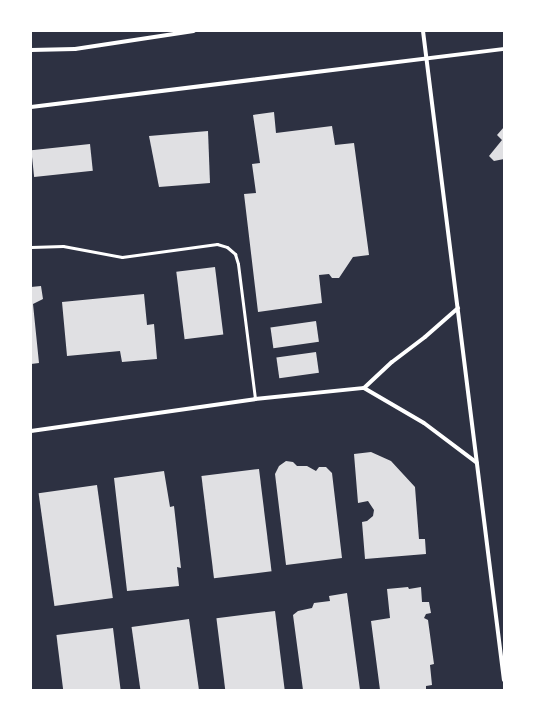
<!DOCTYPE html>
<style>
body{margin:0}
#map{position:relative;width:535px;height:721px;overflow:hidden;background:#2d3142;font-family:Manrope,sans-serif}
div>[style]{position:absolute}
.building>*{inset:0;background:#e0e0e3;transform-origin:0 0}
.service>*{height:3px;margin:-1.5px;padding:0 1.5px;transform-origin:1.5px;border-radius:1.5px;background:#fff}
.minor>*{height:4px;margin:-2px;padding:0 2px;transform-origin:2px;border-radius:2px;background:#fff}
span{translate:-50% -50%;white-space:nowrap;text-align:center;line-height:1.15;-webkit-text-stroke:3px #fff;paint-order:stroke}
.frame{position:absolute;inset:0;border:32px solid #fff;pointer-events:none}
</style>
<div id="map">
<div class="building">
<div style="clip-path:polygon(274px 112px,276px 133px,332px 126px,335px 145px,354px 143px,369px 255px,353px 257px,339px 278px,332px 278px,329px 274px,319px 275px,322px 303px,258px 312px,244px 194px,256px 193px,252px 164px,260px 163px,253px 115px)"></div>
<div style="clip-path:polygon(504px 127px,504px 159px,494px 161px,489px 156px,502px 140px,497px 135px)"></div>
<div style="clip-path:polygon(208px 131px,210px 183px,159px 187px,149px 136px)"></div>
<div style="left:90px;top:144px;width:27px;height:59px;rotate:84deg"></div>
<div style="left:215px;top:267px;width:68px;height:39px;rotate:83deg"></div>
<div style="clip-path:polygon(41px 286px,43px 299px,33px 304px,39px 363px,31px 364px,31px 287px)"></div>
<div style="clip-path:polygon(144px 294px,147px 325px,154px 324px,157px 359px,122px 362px,120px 351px,67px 356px,62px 302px)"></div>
<div style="left:316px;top:321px;width:21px;height:46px;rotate:82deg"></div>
<div style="left:316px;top:352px;width:21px;height:40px;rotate:82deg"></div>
<div style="clip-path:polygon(371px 452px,391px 461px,415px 487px,419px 539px,425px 539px,426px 554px,365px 559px,362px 522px,367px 521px,373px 516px,374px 510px,368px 501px,358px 503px,354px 454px)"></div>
<div style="clip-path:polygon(286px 461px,293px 462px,297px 466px,307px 466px,316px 471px,319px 467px,326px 467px,332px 473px,342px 558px,286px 565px,275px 474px,279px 466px)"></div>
<div style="left:259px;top:469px;width:103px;height:58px;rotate:83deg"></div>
<div style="clip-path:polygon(164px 471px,170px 507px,174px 506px,181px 568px,177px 567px,179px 586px,127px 591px,114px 478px)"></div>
<div style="left:97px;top:485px;width:114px;height:59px;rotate:82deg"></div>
<div style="clip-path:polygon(408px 587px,409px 589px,421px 587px,422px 602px,429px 602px,431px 613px,426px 614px,424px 618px,428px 620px,434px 664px,430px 665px,432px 685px,426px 686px,426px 690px,380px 690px,371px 621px,390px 618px,387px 589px)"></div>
<div style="clip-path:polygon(347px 593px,360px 690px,303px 690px,293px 615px,298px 611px,312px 608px,314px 603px,330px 601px,329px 596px)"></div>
<div style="left:275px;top:611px;width:80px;height:59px;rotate:83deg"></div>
<div style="left:189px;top:619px;width:72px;height:58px;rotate:82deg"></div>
<div style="left:113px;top:628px;width:63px;height:57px;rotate:83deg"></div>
</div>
<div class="service">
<div style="left:31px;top:247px;width:32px;rotate:-2deg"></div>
<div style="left:63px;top:246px;width:60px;rotate:10.6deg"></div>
<div style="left:122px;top:257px;width:96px;rotate:-7.8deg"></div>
<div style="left:217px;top:244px;width:10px;rotate:17deg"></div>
<div style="left:227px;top:247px;width:11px;rotate:41deg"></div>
<div style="left:235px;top:254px;width:10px;rotate:73deg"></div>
<div style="left:238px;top:264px;width:136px;rotate:82.8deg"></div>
</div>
<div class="minor">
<div style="left:423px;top:31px;width:654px;rotate:82.89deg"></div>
<div style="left:31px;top:50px;width:44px;rotate:-1.3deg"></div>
<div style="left:75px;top:49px;width:120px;rotate:-8.6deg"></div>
<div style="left:31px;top:107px;width:477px;rotate:-7deg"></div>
<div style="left:364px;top:388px;width:38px;rotate:-43deg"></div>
<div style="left:392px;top:362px;width:41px;rotate:-37.1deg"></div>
<div style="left:425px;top:337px;width:44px;rotate:-41.3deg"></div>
<div style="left:31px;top:431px;width:226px;rotate:-8.1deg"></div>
<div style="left:255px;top:399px;width:110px;rotate:-5.8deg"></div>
<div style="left:364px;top:388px;width:69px;rotate:30.3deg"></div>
<div style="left:424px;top:423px;width:66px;rotate:37deg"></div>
</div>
<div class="frame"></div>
</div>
